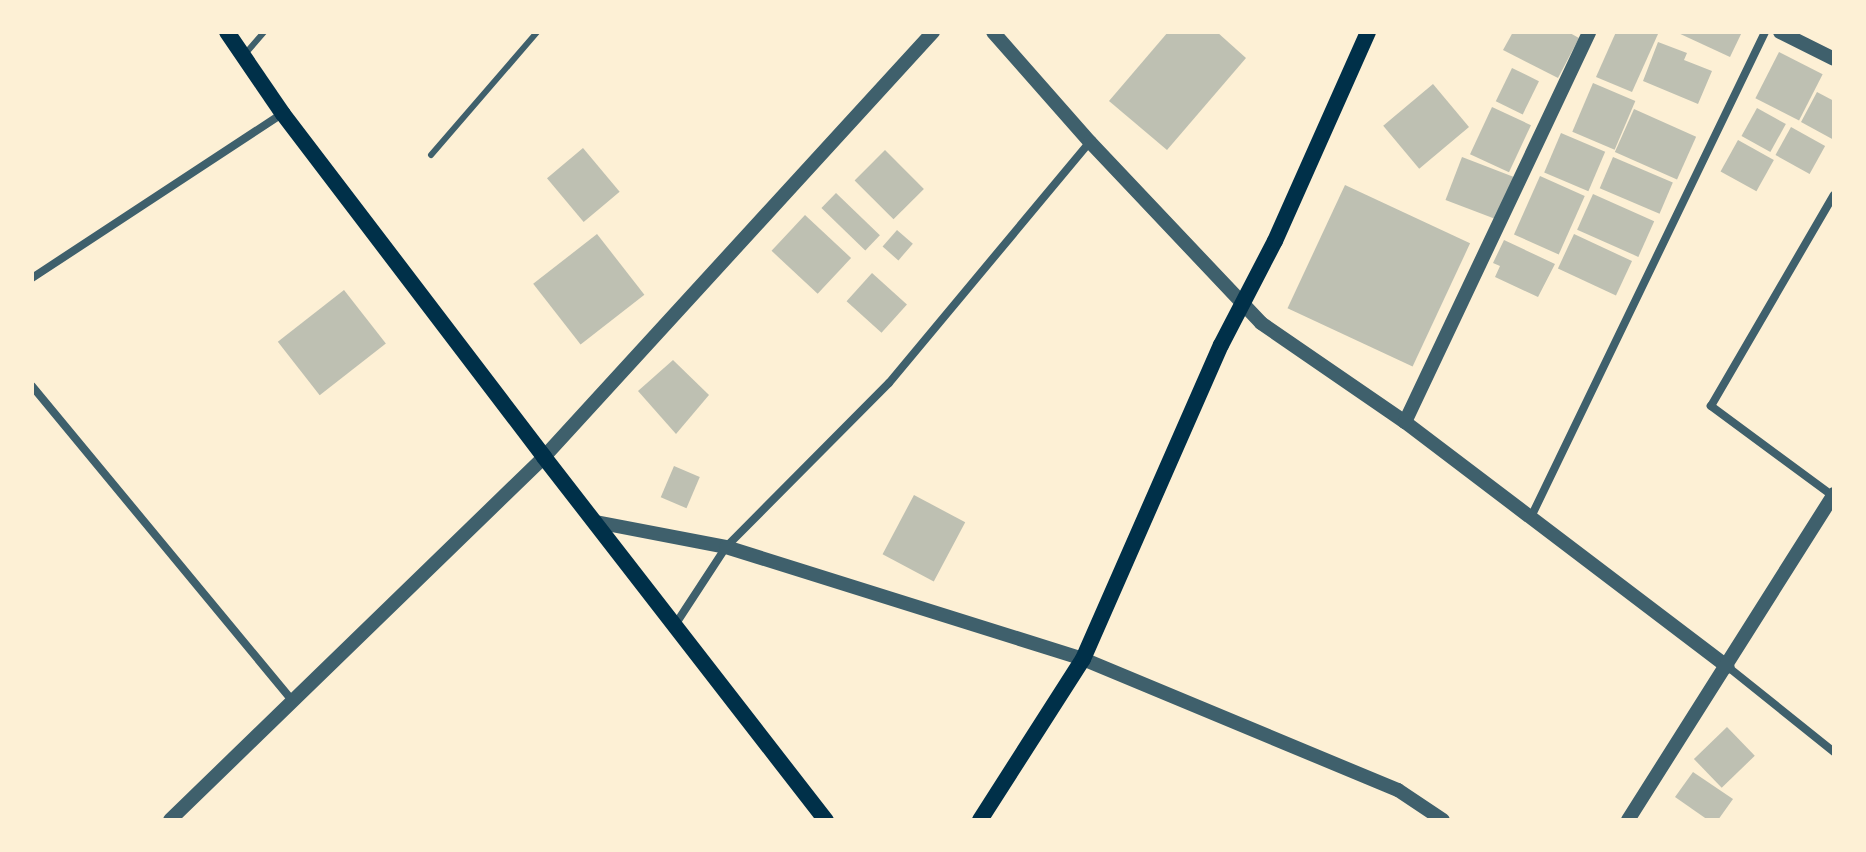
<!DOCTYPE html>
<style>
body{margin:0}
#map{position:relative;width:1866px;height:852px;overflow:hidden;background:#fdf0d5;font-family:Roboto,sans-serif}
div>[style]{position:absolute}
.building>*{inset:0;background:#bec0b2;transform-origin:0 0}
.service>*{height:6px;margin:-3px;padding:0 3px;transform-origin:3px;border-radius:3px;background:#3f606c}
.minor>*{height:8px;margin:-4px;padding:0 4px;transform-origin:4px;border-radius:4px;background:#3f606c}
.tertiary>*{height:14px;margin:-7px;padding:0 7px;transform-origin:7px;border-radius:7px;background:#3f606c}
.secondary>*{height:16px;margin:-8px;padding:0 8px;transform-origin:8px;border-radius:8px;background:#003049}
span{translate:-50% -50%;white-space:nowrap;text-align:center;line-height:1.15;-webkit-text-stroke:8px #fdf0d5;paint-order:stroke}
.frame{position:absolute;inset:0;border:34px solid #fdf0d5;pointer-events:none}
</style>
<div id="map">
<div class="building">
<div style="clip-path:polygon(1168px 32px,1217px 32px,1246px 58px,1167px 150px,1109px 101px)"></div>
<div style="clip-path:polygon(1513px 32px,1568px 32px,1579px 38px,1558px 78px,1503px 50px)"></div>
<div style="clip-path:polygon(1616px 32px,1658px 34px,1632px 92px,1596px 77px)"></div>
<div style="clip-path:polygon(1676px 32px,1742px 32px,1730px 57px)"></div>
<div style="clip-path:polygon(1658px 42px,1687px 53px,1684px 60px,1712px 71px,1698px 104px,1643px 81px)"></div>
<div style="left:1779px;top:52px;width:49px;height:52px;rotate:27deg"></div>
<div style="left:1512px;top:68px;width:30px;height:37px;rotate:26deg"></div>
<div style="left:1593px;top:83px;width:46px;height:53px;rotate:23deg"></div>
<div style="left:1433px;top:84px;width:56px;height:65px;rotate:50deg"></div>
<div style="clip-path:polygon(1817px 92px,1834px 101px,1834px 140px,1801px 122px)"></div>
<div style="left:1492px;top:107px;width:43px;height:52px;rotate:25deg"></div>
<div style="left:1757px;top:108px;width:33px;height:32px;rotate:29deg"></div>
<div style="left:1634px;top:109px;width:68px;height:47px;rotate:24deg"></div>
<div style="left:1791px;top:127px;width:39px;height:32px;rotate:29deg"></div>
<div style="left:1561px;top:133px;width:48px;height:43px;rotate:23deg"></div>
<div style="left:1738px;top:140px;width:41px;height:36px;rotate:29deg"></div>
<div style="left:583px;top:148px;width:57px;height:47px;rotate:50deg"></div>
<div style="left:885px;top:150px;width:55px;height:43px;rotate:45deg"></div>
<div style="left:1462px;top:157px;width:57px;height:46px;rotate:21deg"></div>
<div style="left:1613px;top:157px;width:65px;height:34px;rotate:23deg"></div>
<div style="left:1540px;top:176px;width:49px;height:64px;rotate:24deg"></div>
<div style="left:1345px;top:185px;width:138px;height:136px;rotate:25deg"></div>
<div style="left:836px;top:193px;width:61px;height:21px;rotate:44deg"></div>
<div style="left:1593px;top:194px;width:67px;height:39px;rotate:24deg"></div>
<div style="left:805px;top:215px;width:63px;height:49px;rotate:43deg"></div>
<div style="left:897px;top:230px;width:21px;height:22px;rotate:41deg"></div>
<div style="left:597px;top:234px;width:77px;height:81px;rotate:52deg"></div>
<div style="left:1574px;top:234px;width:64px;height:38px;rotate:25deg"></div>
<div style="clip-path:polygon(1504px 240px,1555px 264px,1538px 297px,1495px 277px,1500px 266px,1493px 263px)"></div>
<div style="left:872px;top:273px;width:47px;height:38px;rotate:42deg"></div>
<div style="left:344px;top:290px;width:68px;height:84px;rotate:52deg"></div>
<div style="clip-path:polygon(673px 360px,709px 395px,676px 434px,638px 391px)"></div>
<div style="left:674px;top:466px;width:28px;height:34px;rotate:23deg"></div>
<div style="left:914px;top:495px;width:58px;height:67px;rotate:28deg"></div>
<div style="left:1727px;top:727px;width:40px;height:46px;rotate:46deg"></div>
<div style="clip-path:polygon(1693px 772px,1733px 799px,1718px 820px,1708px 820px,1675px 797px)"></div>
</div>
<div class="service">
<div style="left:245px;top:54px;width:29px;rotate:-49deg"></div>
<div style="left:431px;top:155px;width:162px;rotate:-49.2deg"></div>
</div>
<div class="minor">
<div style="left:32px;top:278px;width:299px;rotate:-33.3deg"></div>
<div style="left:32px;top:386px;width:410px;rotate:50.4deg"></div>
<div style="left:1833px;top:496px;width:152px;rotate:-143.6deg"></div>
<div style="left:1711px;top:406px;width:244px;rotate:-59.8deg"></div>
<div style="left:1531px;top:517px;width:538px;rotate:-64.24deg"></div>
<div style="left:675px;top:625px;width:93px;rotate:-56.8deg"></div>
<div style="left:726px;top:547px;width:231px;rotate:-45.2deg"></div>
<div style="left:889px;top:383px;width:314px;rotate:-50.2deg"></div>
<div style="left:1728px;top:667px;width:136px;rotate:38.7deg"></div>
</div>
<div class="tertiary">
<div style="left:993px;top:32px;width:147px;rotate:48.6deg"></div>
<div style="left:1090px;top:142px;width:249px;rotate:46.6deg"></div>
<div style="left:1261px;top:323px;width:175px;rotate:34.5deg"></div>
<div style="left:1405px;top:422px;width:405px;rotate:37.2deg"></div>
<div style="left:1780px;top:32px;width:60px;rotate:26.6deg"></div>
<div style="left:1405px;top:422px;width:431px;rotate:-64.7deg"></div>
<div style="left:596px;top:522px;width:132px;rotate:10.9deg"></div>
<div style="left:726px;top:547px;width:374px;rotate:17.4deg"></div>
<div style="left:1083px;top:659px;width:341px;rotate:22.6deg"></div>
<div style="left:1398px;top:790px;width:54px;rotate:33.7deg"></div>
<div style="left:170px;top:820px;width:521px;rotate:-44.14deg"></div>
<div style="left:544px;top:457px;width:576px;rotate:-47.53deg"></div>
<div style="left:1628px;top:820px;width:386px;rotate:-57.7deg"></div>
</div>
<div class="secondary">
<div style="left:227px;top:32px;width:99px;rotate:55.7deg"></div>
<div style="left:283px;top:114px;width:431px;rotate:52.7deg"></div>
<div style="left:544px;top:457px;width:460px;rotate:52.2deg"></div>
<div style="left:980px;top:820px;width:191px;rotate:-57.4deg"></div>
<div style="left:1083px;top:659px;width:343px;rotate:-66.3deg"></div>
<div style="left:1221px;top:345px;width:117px;rotate:-62.6deg"></div>
<div style="left:1275px;top:241px;width:229px;rotate:-66deg"></div>
</div>
<div class="frame"></div>
</div>
